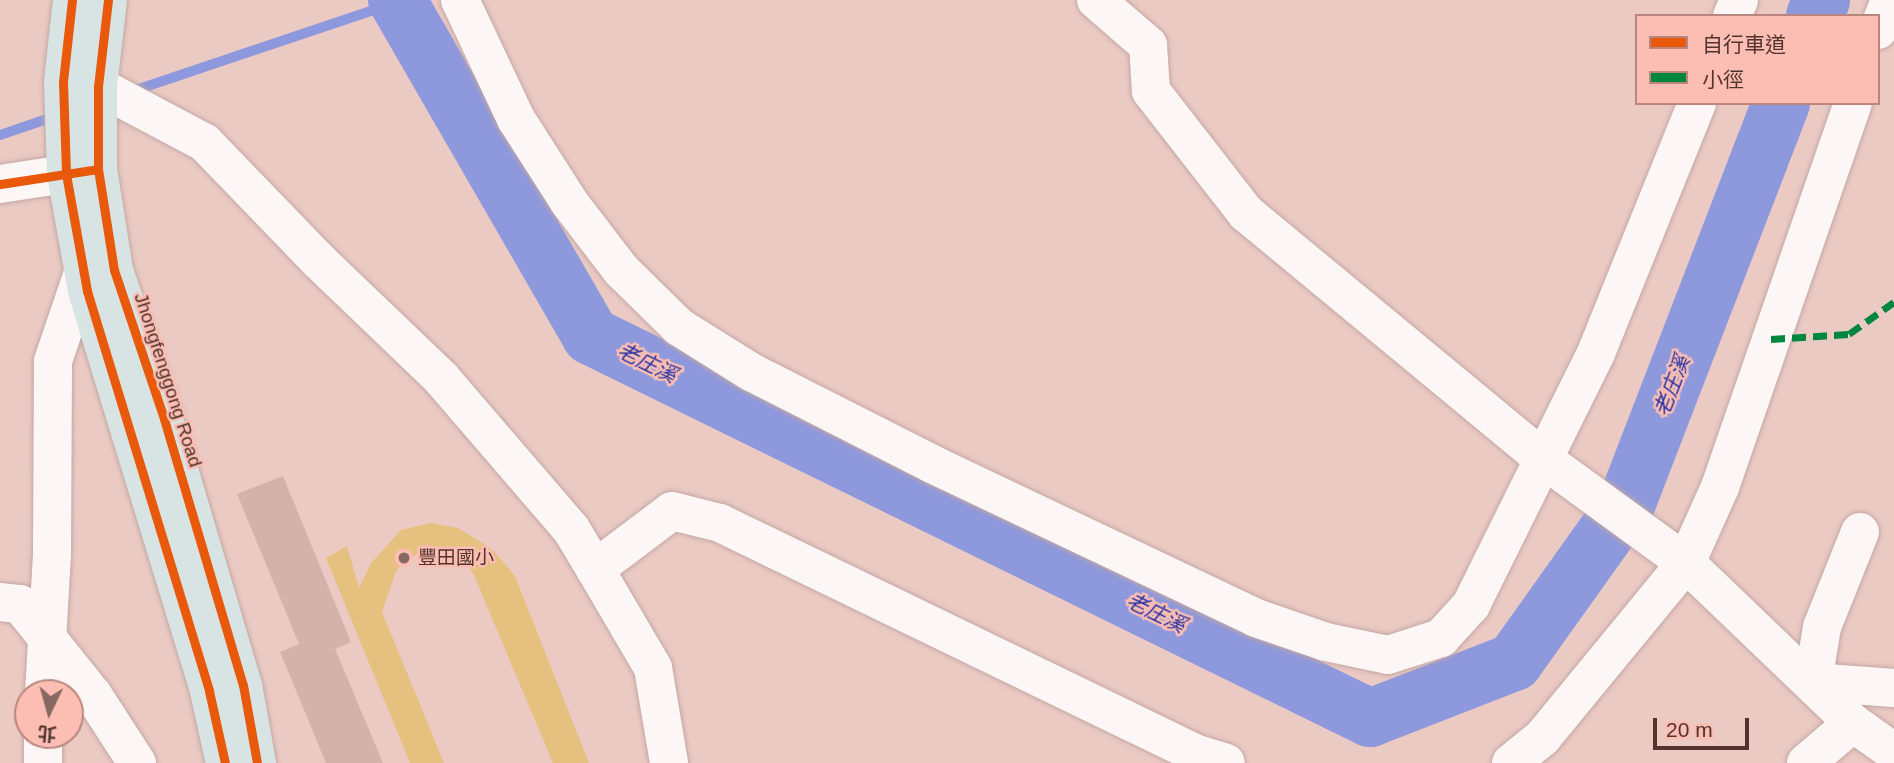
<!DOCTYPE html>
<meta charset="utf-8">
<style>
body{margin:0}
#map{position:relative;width:1894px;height:763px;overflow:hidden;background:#ebcac4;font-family:Arial,"Noto Sans TC",sans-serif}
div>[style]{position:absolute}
.green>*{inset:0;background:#e5c07f}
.stream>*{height:10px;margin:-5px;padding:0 5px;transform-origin:5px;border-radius:5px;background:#8e98dc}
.river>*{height:58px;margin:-29px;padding:0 29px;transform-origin:29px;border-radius:29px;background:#8e98dc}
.building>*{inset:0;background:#d3b2ac}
.roads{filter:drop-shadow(0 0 2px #c4a8a3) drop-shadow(0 0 2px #c4a8a3)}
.minor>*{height:38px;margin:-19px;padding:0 19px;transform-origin:19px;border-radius:19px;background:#fcf7f6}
.major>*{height:38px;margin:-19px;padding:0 19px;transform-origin:19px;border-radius:19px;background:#d8e4e4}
.quiet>*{height:7px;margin-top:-3.5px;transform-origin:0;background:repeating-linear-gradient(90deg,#00873e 0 14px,transparent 0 21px)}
.cycleway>*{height:9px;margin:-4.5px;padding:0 4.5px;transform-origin:4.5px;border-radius:4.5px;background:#e8590c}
.dots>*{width:19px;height:19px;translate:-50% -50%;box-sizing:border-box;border:4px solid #fcbeb3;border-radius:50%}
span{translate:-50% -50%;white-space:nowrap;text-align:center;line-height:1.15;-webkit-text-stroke:5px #fcbeb3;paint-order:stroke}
.street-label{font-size:19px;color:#52332e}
.poi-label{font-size:19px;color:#52332e}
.left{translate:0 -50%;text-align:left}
.water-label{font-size:21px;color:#2232a4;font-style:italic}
.legend{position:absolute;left:1635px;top:14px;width:245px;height:91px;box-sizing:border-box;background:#fcbeb3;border:2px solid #b8867e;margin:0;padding:9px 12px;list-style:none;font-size:21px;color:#52332e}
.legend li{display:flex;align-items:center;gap:14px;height:35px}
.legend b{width:35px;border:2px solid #b8867e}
.north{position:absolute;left:14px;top:679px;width:70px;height:70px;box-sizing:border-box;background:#fcbeb3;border:2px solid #b8867e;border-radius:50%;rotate:185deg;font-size:19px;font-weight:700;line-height:28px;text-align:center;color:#52332e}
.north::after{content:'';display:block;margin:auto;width:24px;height:32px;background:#886862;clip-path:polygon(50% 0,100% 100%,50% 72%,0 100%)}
.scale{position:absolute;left:1653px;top:718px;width:96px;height:32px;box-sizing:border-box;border:4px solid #52332e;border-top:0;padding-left:9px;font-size:21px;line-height:24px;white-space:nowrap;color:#52332e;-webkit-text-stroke:5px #fcbeb3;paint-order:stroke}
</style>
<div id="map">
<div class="green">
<div style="clip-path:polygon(430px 523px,458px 528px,479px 541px,494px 551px,515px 576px,589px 763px,553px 763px,473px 573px,459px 557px,424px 551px,409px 558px,396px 571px,382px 612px,444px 763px,410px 763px,326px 558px,347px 546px,359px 588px,371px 563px,401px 530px)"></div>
</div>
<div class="stream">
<div style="left:130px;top:92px;width:283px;rotate:-18.6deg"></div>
<div style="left:0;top:135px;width:59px;rotate:-18.7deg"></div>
</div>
<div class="river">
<div style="left:397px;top:0;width:388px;rotate:60deg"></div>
<div style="left:591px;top:336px;width:868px;rotate:26.12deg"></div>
<div style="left:1370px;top:718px;width:155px;rotate:-21.3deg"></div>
<div style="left:1514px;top:662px;width:193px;rotate:-54.5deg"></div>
<div style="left:1626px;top:505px;width:431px;rotate:-68.9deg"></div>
<div style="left:1815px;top:16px;width:17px;rotate:-69deg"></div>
</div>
<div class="building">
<div style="clip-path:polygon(283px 476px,351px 642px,335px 649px,383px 763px,326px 763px,280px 652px,299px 644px,237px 494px)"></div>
</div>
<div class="roads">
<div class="minor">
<div style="left:460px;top:0;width:132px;rotate:64.8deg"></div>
<div style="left:516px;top:119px;width:98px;rotate:57.4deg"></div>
<div style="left:569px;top:202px;width:86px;rotate:52.6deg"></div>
<div style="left:621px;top:270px;width:81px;rotate:44.5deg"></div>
<div style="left:679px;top:327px;width:85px;rotate:32deg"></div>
<div style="left:751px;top:372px;width:203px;rotate:26.9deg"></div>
<div style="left:932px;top:464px;width:359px;rotate:25.4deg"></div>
<div style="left:1256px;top:618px;width:74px;rotate:18.9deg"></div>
<div style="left:1326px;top:642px;width:63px;rotate:11.8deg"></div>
<div style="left:1388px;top:655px;width:56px;rotate:-17.8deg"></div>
<div style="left:1441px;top:638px;width:45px;rotate:-47.7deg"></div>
<div style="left:1471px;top:605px;width:281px;rotate:-63.6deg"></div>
<div style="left:1596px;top:353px;width:270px;rotate:-68deg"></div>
<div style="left:1096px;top:0;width:69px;rotate:40.9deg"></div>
<div style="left:1148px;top:45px;width:46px;rotate:86.3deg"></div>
<div style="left:1151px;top:91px;width:155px;rotate:52.1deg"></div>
<div style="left:1246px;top:213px;width:384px;rotate:39.6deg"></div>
<div style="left:1542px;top:458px;width:178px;rotate:36.1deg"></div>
<div style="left:1686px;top:563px;width:231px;rotate:43.8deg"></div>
<div style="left:1853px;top:723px;width:50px;rotate:35.3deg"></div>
<div style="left:1732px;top:16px;width:17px;rotate:-66deg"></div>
<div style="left:1878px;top:30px;width:32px;rotate:-68deg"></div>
<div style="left:68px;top:82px;width:30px;rotate:8deg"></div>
<div style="left:98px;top:86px;width:121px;rotate:28deg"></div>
<div style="left:205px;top:143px;width:163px;rotate:46deg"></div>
<div style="left:318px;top:260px;width:170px;rotate:43.8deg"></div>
<div style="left:441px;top:378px;width:199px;rotate:49.3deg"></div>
<div style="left:571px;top:529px;width:47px;rotate:59deg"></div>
<div style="left:595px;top:569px;width:115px;rotate:59.6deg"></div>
<div style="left:653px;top:668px;width:96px;rotate:80.4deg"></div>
<div style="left:0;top:184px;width:99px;rotate:-8.7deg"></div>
<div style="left:1860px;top:532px;width:102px;rotate:111.8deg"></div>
<div style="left:1822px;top:627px;width:56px;rotate:99.3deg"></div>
<div style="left:1813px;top:682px;width:81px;rotate:4.2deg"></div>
<div style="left:595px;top:569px;width:96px;rotate:-37deg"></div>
<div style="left:672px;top:511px;width:49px;rotate:14deg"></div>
<div style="left:720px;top:523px;width:530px;rotate:25.84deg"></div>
<div style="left:1197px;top:754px;width:30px;rotate:17deg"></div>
<div style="left:0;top:602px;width:20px;rotate:6deg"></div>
<div style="left:20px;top:604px;width:117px;rotate:51.3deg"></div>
<div style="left:93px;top:695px;width:81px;rotate:57.1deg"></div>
<div style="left:44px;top:693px;width:140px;rotate:-86.7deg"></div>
<div style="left:52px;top:553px;width:192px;rotate:-89.7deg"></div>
<div style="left:53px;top:361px;width:93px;rotate:-71.2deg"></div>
<div style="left:43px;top:763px;width:28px;rotate:-90deg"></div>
<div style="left:1511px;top:763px;width:40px;rotate:-39deg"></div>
<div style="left:1542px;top:738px;width:227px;rotate:-50.6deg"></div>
<div style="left:1686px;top:563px;width:83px;rotate:-65.9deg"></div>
<div style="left:1720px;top:487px;width:406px;rotate:-70.9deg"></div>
<div style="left:1806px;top:763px;width:62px;rotate:-40.4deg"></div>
</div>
<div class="major">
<div style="left:72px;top:0;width:82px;rotate:96.3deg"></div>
<div style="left:63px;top:82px;width:92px;rotate:88.1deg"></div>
<div style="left:66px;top:174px;width:119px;rotate:79.8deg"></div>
<div style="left:87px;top:291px;width:418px;rotate:73deg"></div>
<div style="left:209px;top:691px;width:74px;rotate:77.5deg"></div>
<div style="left:108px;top:0;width:87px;rotate:96.6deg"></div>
<div style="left:98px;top:86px;width:83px;rotate:90deg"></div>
<div style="left:98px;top:169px;width:102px;rotate:81deg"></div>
<div style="left:114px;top:270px;width:157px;rotate:71.4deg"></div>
<div style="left:164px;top:419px;width:277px;rotate:73.5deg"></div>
<div style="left:243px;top:685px;width:79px;rotate:79.8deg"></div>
</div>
</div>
<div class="quiet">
<div style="left:1771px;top:339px;width:78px;rotate:-3.7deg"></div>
<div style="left:1849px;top:334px;width:55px;rotate:-35.4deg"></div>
</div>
<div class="cycleway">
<div style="left:72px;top:0;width:82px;rotate:96.3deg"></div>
<div style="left:63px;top:82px;width:92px;rotate:88.1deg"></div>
<div style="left:66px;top:174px;width:119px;rotate:79.8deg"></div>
<div style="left:87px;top:291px;width:418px;rotate:73deg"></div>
<div style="left:209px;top:691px;width:74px;rotate:77.5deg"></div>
<div style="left:108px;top:0;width:87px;rotate:96.6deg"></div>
<div style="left:98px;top:86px;width:83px;rotate:90deg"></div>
<div style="left:98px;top:169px;width:102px;rotate:81deg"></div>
<div style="left:114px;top:270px;width:157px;rotate:71.4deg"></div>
<div style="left:164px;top:419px;width:277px;rotate:73.5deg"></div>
<div style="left:243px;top:685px;width:79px;rotate:79.8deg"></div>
<div style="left:0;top:184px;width:99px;rotate:-8.7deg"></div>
</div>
<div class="dots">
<div style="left:404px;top:558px;background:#886862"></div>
</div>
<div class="street-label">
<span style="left:168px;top:380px;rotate:72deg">Jhongfenggong Road</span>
</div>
<div class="poi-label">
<span class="left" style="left:418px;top:558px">豐田國小</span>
</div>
<div class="water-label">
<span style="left:647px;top:363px;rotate:26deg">老庄溪</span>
<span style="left:1672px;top:386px;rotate:-69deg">老庄溪</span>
<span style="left:1156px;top:613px;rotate:26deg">老庄溪</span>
</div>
<ul class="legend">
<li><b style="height:9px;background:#e8590c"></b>自行車道</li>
<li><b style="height:9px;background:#00873e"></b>小徑</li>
</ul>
<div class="north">北</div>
<div class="scale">20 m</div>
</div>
